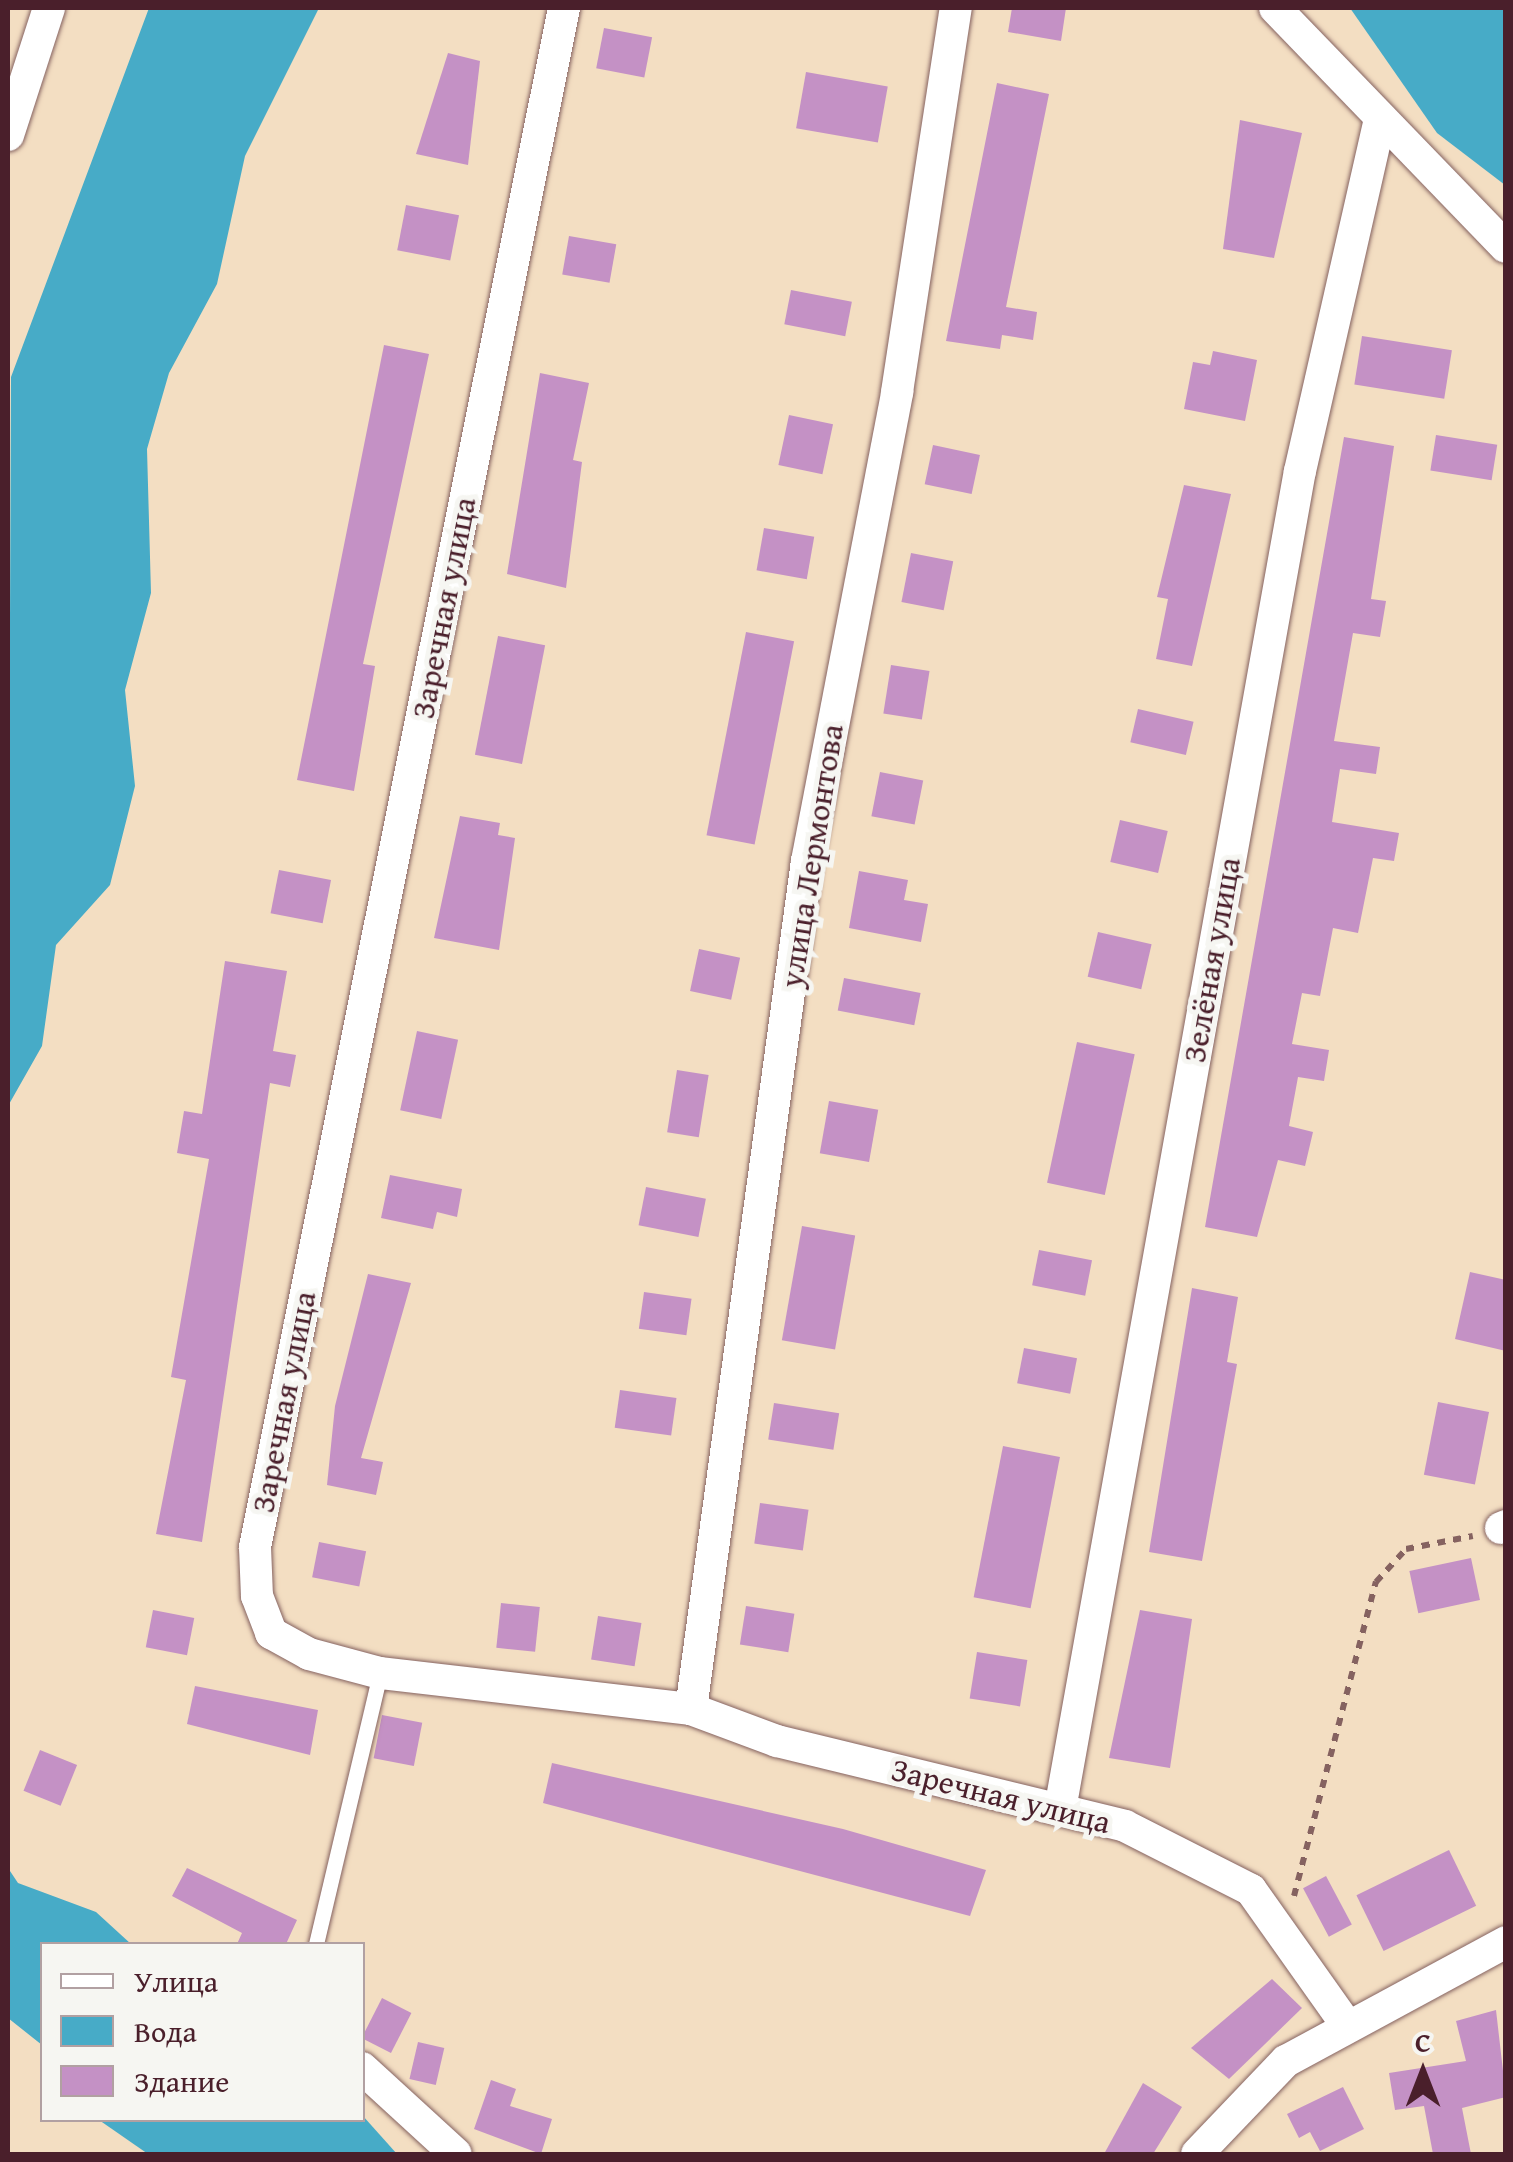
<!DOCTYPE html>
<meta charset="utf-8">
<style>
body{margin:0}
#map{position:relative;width:1513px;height:2162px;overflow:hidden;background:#f3dec2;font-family:"Gentium Book Plus",serif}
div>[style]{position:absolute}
.water>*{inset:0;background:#47abc7}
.building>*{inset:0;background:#c491c5;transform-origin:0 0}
.path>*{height:6px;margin-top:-3px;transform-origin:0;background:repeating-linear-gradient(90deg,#856260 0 8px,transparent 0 16px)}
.roads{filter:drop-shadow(0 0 2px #856260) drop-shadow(0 0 2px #856260)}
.lane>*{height:15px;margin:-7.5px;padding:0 7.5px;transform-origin:7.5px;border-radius:7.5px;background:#fff}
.street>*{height:32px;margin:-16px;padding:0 16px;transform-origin:16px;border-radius:16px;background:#fff}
span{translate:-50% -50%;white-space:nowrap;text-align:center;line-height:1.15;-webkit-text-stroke:10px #f6f6f2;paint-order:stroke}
.street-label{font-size:32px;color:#4a1f2b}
.frame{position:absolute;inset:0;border:10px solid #4a1f2b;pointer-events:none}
.legend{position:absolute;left:40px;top:1942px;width:325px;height:180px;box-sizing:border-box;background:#f6f6f2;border:2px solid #b1a0a2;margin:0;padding:12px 18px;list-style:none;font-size:30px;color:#4a1f2b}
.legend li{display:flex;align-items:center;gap:20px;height:50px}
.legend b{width:50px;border:2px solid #b1a0a2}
.north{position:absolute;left:1373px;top:2022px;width:100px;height:100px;-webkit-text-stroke:8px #f6f6f2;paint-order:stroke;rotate:0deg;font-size:28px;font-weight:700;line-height:40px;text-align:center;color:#4a1f2b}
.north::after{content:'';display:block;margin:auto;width:35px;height:45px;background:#4a1f2b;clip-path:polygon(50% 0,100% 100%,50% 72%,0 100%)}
</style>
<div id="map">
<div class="water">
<div style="clip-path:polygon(149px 8px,319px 8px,245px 156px,217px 284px,169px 373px,147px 449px,151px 593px,125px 690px,135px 786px,110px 885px,56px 945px,42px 1046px,8px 1106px,11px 377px)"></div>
<div style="clip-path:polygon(1350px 8px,1505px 8px,1505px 185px,1437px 133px)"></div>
<div style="clip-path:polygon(8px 1868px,18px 1883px,96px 1912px,131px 1944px,42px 1944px,42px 2045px,8px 2018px)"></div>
<div style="clip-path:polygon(363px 2116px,397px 2154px,148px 2154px,99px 2120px)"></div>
</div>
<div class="building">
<div style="clip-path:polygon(1012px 8px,1066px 8px,1061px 41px,1008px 32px)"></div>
<div style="left:604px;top:28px;width:49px;height:41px;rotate:11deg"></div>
<div style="clip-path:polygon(448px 53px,480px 61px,468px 165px,416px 154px)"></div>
<div style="left:806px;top:72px;width:83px;height:57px;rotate:10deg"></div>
<div style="clip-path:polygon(997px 83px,1049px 94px,1006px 307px,1037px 312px,1033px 340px,1002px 335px,1000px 349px,946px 341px)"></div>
<div style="clip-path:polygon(1240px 120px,1302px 133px,1274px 258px,1223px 249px)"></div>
<div style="left:406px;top:205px;width:54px;height:46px;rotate:11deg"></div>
<div style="left:569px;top:236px;width:48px;height:39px;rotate:10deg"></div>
<div style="left:791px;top:290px;width:62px;height:35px;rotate:11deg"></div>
<div style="left:1362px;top:336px;width:91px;height:49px;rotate:9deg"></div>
<div style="clip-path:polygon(384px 345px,429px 354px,363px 664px,375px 666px,354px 791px,297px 780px)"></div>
<div style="clip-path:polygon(1213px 351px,1257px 360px,1245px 421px,1184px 409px,1193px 362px,1210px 365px)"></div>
<div style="clip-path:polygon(540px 373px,589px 383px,573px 460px,582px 462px,566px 588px,507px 574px)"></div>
<div style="left:789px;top:415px;width:45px;height:51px;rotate:12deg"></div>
<div style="left:1436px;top:435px;width:62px;height:36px;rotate:9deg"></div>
<div style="clip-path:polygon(1344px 437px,1394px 446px,1371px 599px,1386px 601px,1380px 637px,1353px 633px,1334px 741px,1380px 747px,1376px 774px,1340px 769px,1332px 822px,1399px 833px,1394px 861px,1373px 858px,1358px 933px,1333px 928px,1320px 996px,1302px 993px,1292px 1044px,1329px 1050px,1324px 1081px,1298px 1077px,1289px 1126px,1313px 1132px,1305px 1166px,1278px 1160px,1257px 1237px,1205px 1227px)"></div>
<div style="left:933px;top:445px;width:48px;height:40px;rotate:12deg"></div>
<div style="clip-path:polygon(1184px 485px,1231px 494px,1192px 666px,1156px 659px,1168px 599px,1157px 597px)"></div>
<div style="left:764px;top:528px;width:51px;height:43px;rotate:10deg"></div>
<div style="left:911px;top:553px;width:43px;height:50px;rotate:11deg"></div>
<div style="left:746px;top:632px;width:49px;height:207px;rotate:11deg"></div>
<div style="left:498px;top:636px;width:48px;height:121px;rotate:11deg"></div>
<div style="left:891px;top:665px;width:39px;height:49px;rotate:9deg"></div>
<div style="left:1138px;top:709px;width:57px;height:34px;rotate:13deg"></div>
<div style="left:880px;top:772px;width:44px;height:45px;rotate:11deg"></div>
<div style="clip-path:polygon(460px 816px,500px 823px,498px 835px,515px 838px,499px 950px,434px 938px)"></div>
<div style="left:1120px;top:820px;width:49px;height:43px;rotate:13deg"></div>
<div style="left:279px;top:870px;width:53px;height:44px;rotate:11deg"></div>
<div style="clip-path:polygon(859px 871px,908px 880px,904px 900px,928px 904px,921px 942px,849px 928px)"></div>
<div style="left:1098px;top:932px;width:55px;height:46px;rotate:13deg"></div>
<div style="left:699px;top:949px;width:42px;height:43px;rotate:12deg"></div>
<div style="clip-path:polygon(225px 961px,287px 971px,273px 1051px,296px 1055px,290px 1087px,270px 1083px,202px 1542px,156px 1534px,186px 1380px,171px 1377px,209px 1159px,177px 1153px,184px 1111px,202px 1114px)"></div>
<div style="left:844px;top:978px;width:78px;height:33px;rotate:11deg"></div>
<div style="left:417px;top:1031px;width:42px;height:81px;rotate:12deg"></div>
<div style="left:1077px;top:1042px;width:59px;height:144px;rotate:12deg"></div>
<div style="left:677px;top:1070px;width:32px;height:63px;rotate:9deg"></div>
<div style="left:829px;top:1101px;width:50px;height:53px;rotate:10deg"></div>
<div style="clip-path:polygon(390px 1175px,462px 1189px,457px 1217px,437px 1212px,433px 1229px,381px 1218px)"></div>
<div style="left:646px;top:1187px;width:61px;height:39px;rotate:11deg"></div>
<div style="left:802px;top:1226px;width:54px;height:116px;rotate:10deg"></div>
<div style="left:1039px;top:1250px;width:54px;height:36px;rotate:11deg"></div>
<div style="clip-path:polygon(1470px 1272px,1506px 1280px,1506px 1351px,1455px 1339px)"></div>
<div style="clip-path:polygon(368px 1274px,411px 1283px,361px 1458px,383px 1462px,376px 1495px,327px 1485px,335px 1406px)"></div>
<div style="clip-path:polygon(1192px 1288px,1238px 1297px,1227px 1362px,1237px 1364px,1202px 1561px,1149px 1552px)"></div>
<div style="left:644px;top:1292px;width:48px;height:37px;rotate:8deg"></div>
<div style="left:1024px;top:1348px;width:54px;height:36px;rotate:11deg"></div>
<div style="left:620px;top:1390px;width:57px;height:38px;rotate:8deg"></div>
<div style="left:1438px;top:1402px;width:52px;height:74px;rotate:11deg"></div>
<div style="left:774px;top:1403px;width:66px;height:37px;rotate:9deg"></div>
<div style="left:1003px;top:1446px;width:58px;height:154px;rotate:11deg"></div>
<div style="left:760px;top:1503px;width:49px;height:41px;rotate:8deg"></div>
<div style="left:319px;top:1542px;width:48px;height:36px;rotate:11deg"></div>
<div style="left:1471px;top:1558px;width:43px;height:63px;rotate:78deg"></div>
<div style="left:501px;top:1603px;width:39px;height:45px;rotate:6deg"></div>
<div style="left:746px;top:1606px;width:49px;height:39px;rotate:9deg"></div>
<div style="left:153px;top:1610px;width:42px;height:38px;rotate:11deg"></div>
<div style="clip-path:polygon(1140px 1610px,1192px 1619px,1170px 1768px,1109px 1758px)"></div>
<div style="left:598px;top:1616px;width:44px;height:44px;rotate:9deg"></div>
<div style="left:977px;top:1652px;width:51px;height:47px;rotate:9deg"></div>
<div style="clip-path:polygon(195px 1686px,318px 1710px,310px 1755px,187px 1724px)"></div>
<div style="left:382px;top:1715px;width:41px;height:44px;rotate:11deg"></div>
<div style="left:40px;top:1750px;width:40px;height:44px;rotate:22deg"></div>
<div style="clip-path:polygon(552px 1763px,843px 1829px,986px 1870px,970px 1916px,543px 1803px)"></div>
<div style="left:1449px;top:1850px;width:62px;height:103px;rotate:64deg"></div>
<div style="clip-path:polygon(187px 1868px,297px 1920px,286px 1944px,237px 1944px,242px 1933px,172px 1896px)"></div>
<div style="left:1326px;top:1876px;width:55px;height:26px;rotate:62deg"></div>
<div style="clip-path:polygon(1272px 1979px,1302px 2008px,1229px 2079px,1191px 2048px)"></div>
<div style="left:382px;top:1998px;width:33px;height:45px;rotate:27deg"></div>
<div style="clip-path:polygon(1496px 2010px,1506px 2097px,1462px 2108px,1471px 2154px,1433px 2154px,1424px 2106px,1395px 2110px,1389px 2073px,1466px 2061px,1456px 2021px)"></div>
<div style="left:418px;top:2042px;width:27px;height:38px;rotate:13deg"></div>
<div style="clip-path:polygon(491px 2080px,516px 2089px,510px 2106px,552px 2119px,541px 2154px,474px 2129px)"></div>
<div style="clip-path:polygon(1143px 2083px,1182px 2107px,1153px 2154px,1104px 2154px)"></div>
<div style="clip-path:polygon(1343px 2087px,1364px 2129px,1320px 2151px,1310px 2132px,1299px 2138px,1287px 2114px)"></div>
</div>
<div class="path">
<div style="left:1294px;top:1896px;width:325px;rotate:-75.4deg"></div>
<div style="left:1376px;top:1582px;width:45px;rotate:-47.7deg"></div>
<div style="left:1406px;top:1549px;width:68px;rotate:-11deg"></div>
</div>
<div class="roads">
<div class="lane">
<div style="left:316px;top:1944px;width:278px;rotate:-76.7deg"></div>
</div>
<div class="street">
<div style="left:564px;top:8px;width:1570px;rotate:101.35deg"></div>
<div style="left:255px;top:1547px;width:49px;rotate:87.7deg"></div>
<div style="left:257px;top:1596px;width:40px;rotate:69deg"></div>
<div style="left:271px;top:1633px;width:43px;rotate:28.9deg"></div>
<div style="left:309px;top:1654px;width:73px;rotate:15deg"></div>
<div style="left:380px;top:1673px;width:313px;rotate:6.6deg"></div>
<div style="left:691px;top:1709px;width:92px;rotate:20.4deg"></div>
<div style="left:777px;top:1741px;width:358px;rotate:13.7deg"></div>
<div style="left:1125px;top:1826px;width:141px;rotate:26.9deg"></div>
<div style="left:1251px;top:1890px;width:163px;rotate:54.7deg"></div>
<div style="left:1275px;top:8px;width:332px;rotate:46deg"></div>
<div style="left:8px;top:135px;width:133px;rotate:-72.1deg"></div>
<div style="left:1501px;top:1528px;width:5px;rotate:-22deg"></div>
<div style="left:691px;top:1709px;width:856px;rotate:-82.21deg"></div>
<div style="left:807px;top:861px;width:478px;rotate:-79.1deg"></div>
<div style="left:897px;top:392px;width:389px;rotate:-81.3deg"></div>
<div style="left:1061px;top:1804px;width:1354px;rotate:-79.84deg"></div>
<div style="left:1300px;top:471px;width:361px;rotate:-77.2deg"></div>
<div style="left:362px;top:2068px;width:127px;rotate:42.5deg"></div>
<div style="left:1197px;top:2154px;width:129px;rotate:-46.3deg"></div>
<div style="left:1286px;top:2061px;width:250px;rotate:-28.4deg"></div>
</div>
</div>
<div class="street-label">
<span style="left:444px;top:608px;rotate:-79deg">Заречная улица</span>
<span style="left:812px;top:856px;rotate:-81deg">улица Лермонтова</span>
<span style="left:1212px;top:960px;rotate:-80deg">Зелёная улица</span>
<span style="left:284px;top:1402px;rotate:-79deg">Заречная улица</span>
<span style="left:1001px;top:1796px;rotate:14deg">Заречная улица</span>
</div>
<div class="frame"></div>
<ul class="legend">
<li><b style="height:12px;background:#fff"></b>Улица</li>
<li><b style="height:28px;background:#47abc7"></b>Вода</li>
<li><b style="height:28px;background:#c491c5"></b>Здание</li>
</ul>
<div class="north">С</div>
</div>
